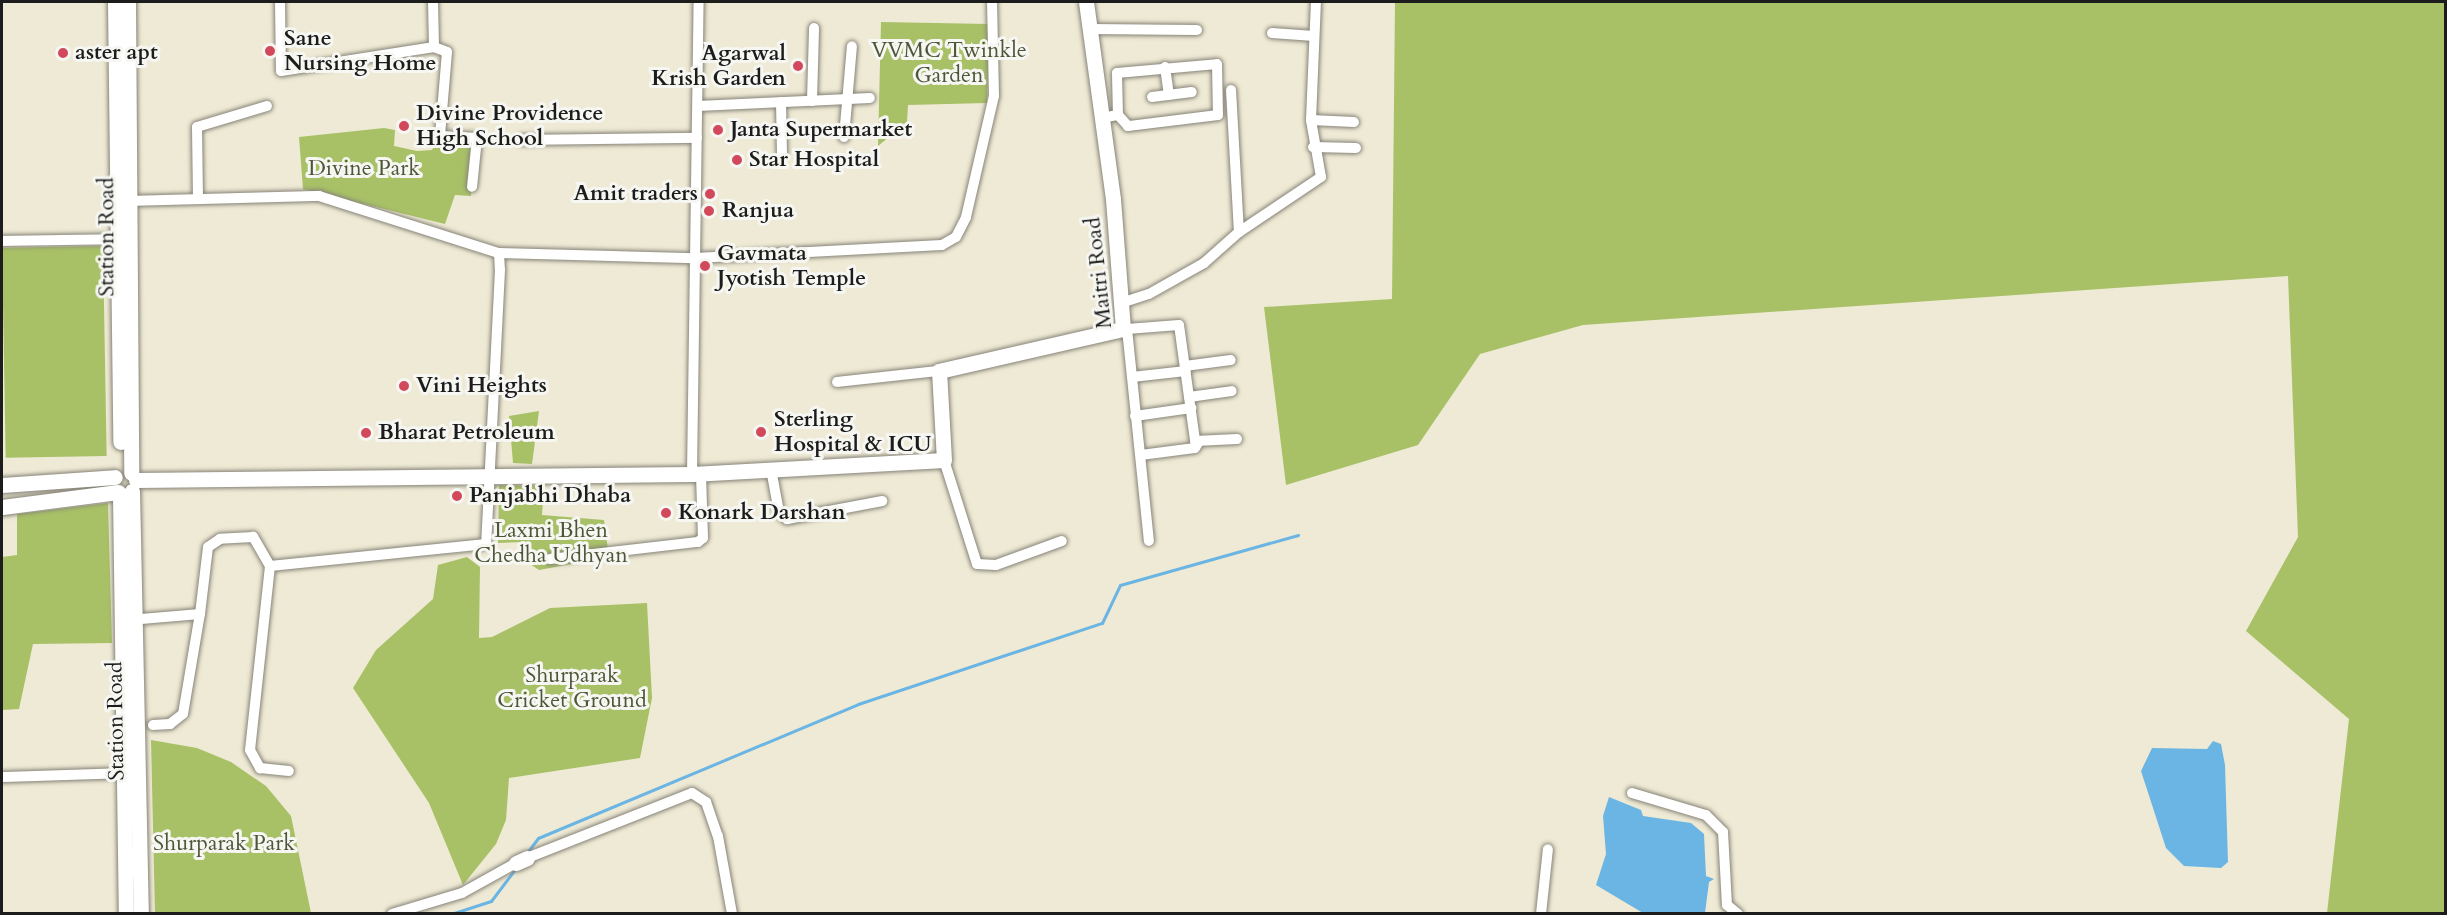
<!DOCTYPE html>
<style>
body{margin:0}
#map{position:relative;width:2447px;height:915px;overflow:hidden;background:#efead5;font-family:Cardo,serif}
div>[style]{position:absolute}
.green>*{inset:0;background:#a8c167;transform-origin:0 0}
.water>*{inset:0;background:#6ab5e3}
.stream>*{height:3px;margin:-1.5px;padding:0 1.5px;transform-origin:1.5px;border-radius:1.5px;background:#6ab5e3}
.roads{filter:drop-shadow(0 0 2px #868378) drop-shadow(0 0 2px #868378)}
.street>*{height:10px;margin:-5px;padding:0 5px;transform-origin:5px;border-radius:5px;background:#fff}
.secondary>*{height:15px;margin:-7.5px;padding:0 7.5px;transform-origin:7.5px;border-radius:7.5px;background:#fff}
.dots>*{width:16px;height:16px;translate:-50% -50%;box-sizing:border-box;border:3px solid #f6f6f2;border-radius:50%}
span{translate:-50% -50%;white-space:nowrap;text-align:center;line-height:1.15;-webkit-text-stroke:6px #f6f6f2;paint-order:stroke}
.poi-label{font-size:22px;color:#1c1c1c;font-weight:700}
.left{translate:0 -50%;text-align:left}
.right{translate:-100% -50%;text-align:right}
.park-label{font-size:22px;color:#4d5636}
.street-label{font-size:22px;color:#1c1c1c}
.frame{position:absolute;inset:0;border:3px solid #1c1c1c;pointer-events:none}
</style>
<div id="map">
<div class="green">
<div style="clip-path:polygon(1395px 2px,2445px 2px,2445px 913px,2327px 913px,2349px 719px,2246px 631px,2298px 537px,2288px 276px,1583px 325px,1480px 354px,1418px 445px,1286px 485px,1264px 307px,1392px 299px)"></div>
<div style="clip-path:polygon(881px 22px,989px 24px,987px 103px,908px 105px,907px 122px,878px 146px)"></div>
<div style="clip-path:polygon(384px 128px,395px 130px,394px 146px,417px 151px,432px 150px,440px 136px,477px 138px,471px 196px,455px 195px,445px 224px,303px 189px,299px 137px)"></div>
<div style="left:103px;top:246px;width:210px;height:101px;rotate:89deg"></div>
<div style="clip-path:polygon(539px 411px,532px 464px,513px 463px,509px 416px)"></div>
<div style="clip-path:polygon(499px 485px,544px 486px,542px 515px,604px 520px,609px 557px,539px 570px,527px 562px,523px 542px,498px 543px)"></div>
<div style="clip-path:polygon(108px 503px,112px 643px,33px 644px,19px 709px,2px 710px,2px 557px,17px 555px,17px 514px)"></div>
<div style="clip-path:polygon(467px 557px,480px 567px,479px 638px,492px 637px,550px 608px,647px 603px,652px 698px,640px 758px,509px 778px,506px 820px,496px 844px,463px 885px,429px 803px,353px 688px,376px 650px,433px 599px,438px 565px)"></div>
<div style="clip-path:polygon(151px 740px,197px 748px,231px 762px,266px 786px,291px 816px,311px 913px,155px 913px)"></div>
</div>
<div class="water">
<div style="clip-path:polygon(2213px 741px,2221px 744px,2225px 765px,2228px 862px,2221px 868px,2184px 866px,2166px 848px,2141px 771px,2152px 748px,2207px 749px)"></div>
<div style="clip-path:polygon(1609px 797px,1641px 810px,1643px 816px,1691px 823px,1704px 834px,1706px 876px,1714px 879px,1709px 882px,1705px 913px,1643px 913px,1596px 885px,1606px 854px,1603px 816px)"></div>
</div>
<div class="stream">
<div style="left:526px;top:854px;width:20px;rotate:-53deg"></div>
<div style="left:538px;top:838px;width:347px;rotate:-22.7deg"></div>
<div style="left:858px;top:704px;width:257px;rotate:-18.4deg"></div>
<div style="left:1102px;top:623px;width:42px;rotate:-64.7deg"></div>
<div style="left:1120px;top:585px;width:185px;rotate:-15.7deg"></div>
<div style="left:451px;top:914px;width:42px;rotate:-18deg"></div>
<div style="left:491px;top:901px;width:40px;rotate:-53deg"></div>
</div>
<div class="roads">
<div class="street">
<div style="left:280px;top:2px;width:69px;rotate:89.2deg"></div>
<div style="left:281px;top:71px;width:155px;rotate:-8.9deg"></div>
<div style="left:433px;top:2px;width:45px;rotate:88.7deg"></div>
<div style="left:434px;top:47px;width:14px;rotate:21deg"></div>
<div style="left:447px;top:52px;width:84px;rotate:94.8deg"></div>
<div style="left:440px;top:136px;width:37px;rotate:3deg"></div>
<div style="left:477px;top:138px;width:49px;rotate:95.8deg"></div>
<div style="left:1089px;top:29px;width:108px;rotate:0.5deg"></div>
<div style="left:1272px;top:33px;width:42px;rotate:4.1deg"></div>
<div style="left:1165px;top:67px;width:28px;rotate:82deg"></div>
<div style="left:1231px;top:90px;width:142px;rotate:86.8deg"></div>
<div style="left:1152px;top:97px;width:40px;rotate:-7.1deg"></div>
<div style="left:812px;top:101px;width:73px;rotate:-88.4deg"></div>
<div style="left:781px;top:102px;width:51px;rotate:88.9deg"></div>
<div style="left:698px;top:106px;width:172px;rotate:-2.7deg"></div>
<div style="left:1102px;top:118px;width:16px;rotate:-11deg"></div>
<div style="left:1118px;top:115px;width:42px;rotate:-91.4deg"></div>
<div style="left:1117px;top:73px;width:100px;rotate:-5.1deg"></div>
<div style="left:1217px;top:64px;width:51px;rotate:88.9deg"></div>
<div style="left:1218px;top:115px;width:91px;rotate:173deg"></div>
<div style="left:1128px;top:126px;width:15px;rotate:-132deg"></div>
<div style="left:1311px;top:120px;width:43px;rotate:2.7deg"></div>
<div style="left:844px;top:137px;width:91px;rotate:-85deg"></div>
<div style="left:521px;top:140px;width:176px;rotate:-0.7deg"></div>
<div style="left:1313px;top:147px;width:43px;rotate:1.3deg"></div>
<div style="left:198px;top:199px;width:72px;rotate:-90.8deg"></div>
<div style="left:197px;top:127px;width:73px;rotate:-16.7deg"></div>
<div style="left:123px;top:201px;width:196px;rotate:-1.5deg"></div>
<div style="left:319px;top:196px;width:189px;rotate:17.6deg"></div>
<div style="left:499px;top:253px;width:17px;rotate:87deg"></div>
<div style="left:500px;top:270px;width:274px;rotate:92.9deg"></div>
<div style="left:486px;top:544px;width:217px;rotate:174.2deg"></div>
<div style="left:270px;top:566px;width:34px;rotate:-120deg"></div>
<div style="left:253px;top:537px;width:33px;rotate:177deg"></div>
<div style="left:220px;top:539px;width:14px;rotate:146deg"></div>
<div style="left:208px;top:547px;width:67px;rotate:96.8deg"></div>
<div style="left:200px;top:614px;width:71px;rotate:175.2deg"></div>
<div style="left:2px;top:241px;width:122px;rotate:-0.9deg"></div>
<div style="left:499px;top:253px;width:196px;rotate:1.5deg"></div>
<div style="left:695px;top:258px;width:247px;rotate:-3deg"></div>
<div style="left:942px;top:245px;width:16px;rotate:-30deg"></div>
<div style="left:956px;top:237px;width:22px;rotate:-63deg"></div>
<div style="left:966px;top:217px;width:124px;rotate:-77deg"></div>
<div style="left:994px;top:96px;width:94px;rotate:-91.2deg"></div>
<div style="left:1121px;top:303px;width:29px;rotate:-18deg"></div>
<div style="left:1149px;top:294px;width:63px;rotate:-29.4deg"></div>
<div style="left:1204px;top:263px;width:47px;rotate:-41.5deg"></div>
<div style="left:1239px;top:232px;width:99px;rotate:-33.9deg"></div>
<div style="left:1321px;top:177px;width:58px;rotate:-100deg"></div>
<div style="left:1311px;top:120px;width:118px;rotate:-87.6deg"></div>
<div style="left:1123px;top:329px;width:4px"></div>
<div style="left:1127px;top:329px;width:213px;rotate:84.1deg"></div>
<div style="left:1127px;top:329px;width:52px;rotate:-4.4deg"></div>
<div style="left:1179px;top:325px;width:117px;rotate:82.1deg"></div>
<div style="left:1195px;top:441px;width:42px;rotate:-2.7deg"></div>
<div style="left:1185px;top:366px;width:46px;rotate:-7.4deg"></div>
<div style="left:1132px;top:377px;width:54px;rotate:-6.3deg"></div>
<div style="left:837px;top:382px;width:103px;rotate:-6.2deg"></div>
<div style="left:1189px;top:397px;width:43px;rotate:-7.9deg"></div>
<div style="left:1135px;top:416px;width:57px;rotate:-8.1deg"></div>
<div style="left:1141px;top:455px;width:54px;rotate:-7.4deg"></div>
<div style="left:1195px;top:448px;width:6px;rotate:-59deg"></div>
<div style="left:944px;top:460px;width:109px;rotate:72.4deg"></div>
<div style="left:977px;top:564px;width:19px;rotate:3deg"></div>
<div style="left:996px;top:565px;width:70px;rotate:-20deg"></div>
<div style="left:771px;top:469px;width:44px;rotate:79.5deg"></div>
<div style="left:779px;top:512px;width:11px;rotate:41deg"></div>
<div style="left:787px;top:519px;width:97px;rotate:-10.7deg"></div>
<div style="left:692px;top:474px;width:472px;rotate:-89.2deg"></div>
<div style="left:550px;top:559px;width:149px;rotate:-6.6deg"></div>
<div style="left:698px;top:542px;width:6px;rotate:-39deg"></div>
<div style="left:703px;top:538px;width:65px;rotate:-91.8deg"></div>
<div style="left:270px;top:566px;width:185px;rotate:96.2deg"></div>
<div style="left:250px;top:750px;width:21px;rotate:61deg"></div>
<div style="left:260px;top:768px;width:29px;rotate:6deg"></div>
<div style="left:153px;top:725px;width:17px;rotate:-3deg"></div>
<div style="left:170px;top:724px;width:16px;rotate:-38deg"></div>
<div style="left:183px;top:714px;width:101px;rotate:-80.4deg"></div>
<div style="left:2px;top:777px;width:128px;rotate:-1.8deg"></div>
<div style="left:1632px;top:793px;width:77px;rotate:16.6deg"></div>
<div style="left:1706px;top:815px;width:24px;rotate:45deg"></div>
<div style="left:1723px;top:832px;width:73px;rotate:86.9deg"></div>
<div style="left:1727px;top:905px;width:14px;rotate:39deg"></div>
<div style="left:527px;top:858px;width:177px;rotate:-21.5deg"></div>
<div style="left:692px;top:793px;width:17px;rotate:33deg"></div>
<div style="left:706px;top:802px;width:36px;rotate:71deg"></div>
<div style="left:718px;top:836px;width:79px;rotate:79.8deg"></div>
<div style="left:392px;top:914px;width:73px;rotate:-16.7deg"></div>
<div style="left:462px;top:893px;width:62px;rotate:-29.1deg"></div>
<div style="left:1541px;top:914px;width:65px;rotate:-83.9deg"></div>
</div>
<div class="secondary">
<div style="left:115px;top:2px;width:440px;rotate:89.3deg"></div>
<div style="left:128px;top:2px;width:471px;rotate:89.6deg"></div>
<div style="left:136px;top:480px;width:556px;rotate:-0.62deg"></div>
<div style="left:692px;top:474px;width:252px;rotate:-3.2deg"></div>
<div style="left:944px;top:460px;width:89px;rotate:-93.2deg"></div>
<div style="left:939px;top:371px;width:189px;rotate:-12.9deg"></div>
<div style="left:1123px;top:329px;width:130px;rotate:-94.4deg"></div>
<div style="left:1113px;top:199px;width:199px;rotate:-97.8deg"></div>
<div style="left:2px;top:485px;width:113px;rotate:-4deg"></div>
<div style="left:132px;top:491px;width:423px;rotate:88.8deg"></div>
<div style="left:120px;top:494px;width:420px;rotate:89.2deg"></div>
<div style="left:2px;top:507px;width:117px;rotate:-7.4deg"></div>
<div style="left:516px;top:863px;width:12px;rotate:-24deg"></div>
</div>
</div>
<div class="dots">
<div style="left:270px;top:51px;background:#d1495b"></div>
<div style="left:63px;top:53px;background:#d1495b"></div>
<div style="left:798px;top:66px;background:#d1495b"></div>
<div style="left:404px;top:126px;background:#d1495b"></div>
<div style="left:718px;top:130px;background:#d1495b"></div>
<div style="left:737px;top:160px;background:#d1495b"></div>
<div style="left:710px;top:194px;background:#d1495b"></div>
<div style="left:709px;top:211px;background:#d1495b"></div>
<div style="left:705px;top:266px;background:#d1495b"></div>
<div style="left:404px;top:386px;background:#d1495b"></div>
<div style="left:761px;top:432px;background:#d1495b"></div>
<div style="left:366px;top:433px;background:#d1495b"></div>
<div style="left:457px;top:496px;background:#d1495b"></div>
<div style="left:666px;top:513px;background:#d1495b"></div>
</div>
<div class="poi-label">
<span class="left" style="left:284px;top:51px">Sane<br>Nursing Home</span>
<span class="left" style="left:75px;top:53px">aster apt</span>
<span class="right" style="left:786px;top:66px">Agarwal<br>Krish Garden</span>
<span class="left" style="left:416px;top:126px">Divine Providence<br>High School</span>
<span class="left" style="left:730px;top:130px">Janta Supermarket</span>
<span class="left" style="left:749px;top:160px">Star Hospital</span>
<span class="right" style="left:698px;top:194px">Amit traders</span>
<span class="left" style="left:722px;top:211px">Ranjua</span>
<span class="left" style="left:717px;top:266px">Gavmata<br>Jyotish Temple</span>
<span class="left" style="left:416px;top:386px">Vini Heights</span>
<span class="left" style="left:774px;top:432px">Sterling<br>Hospital &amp; ICU</span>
<span class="left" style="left:378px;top:433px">Bharat Petroleum</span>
<span class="left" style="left:469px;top:496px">Panjabhi Dhaba</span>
<span class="left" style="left:678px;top:513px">Konark Darshan</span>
</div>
<div class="park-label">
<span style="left:949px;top:63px">VVMC Twinkle<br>Garden</span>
<span style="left:364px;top:169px">Divine Park</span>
<span style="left:551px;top:543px">Laxmi Bhen<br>Chedha Udhyan</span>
<span style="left:572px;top:688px">Shurparak<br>Cricket Ground</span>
<span style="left:224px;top:844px">Shurparak Park</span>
</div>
<div class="street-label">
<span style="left:107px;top:237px;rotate:-90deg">Station Road</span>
<span style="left:1099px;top:273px;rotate:-96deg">Maitri Road</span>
<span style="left:116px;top:721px;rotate:-91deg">Station Road</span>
</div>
<div class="frame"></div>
</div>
